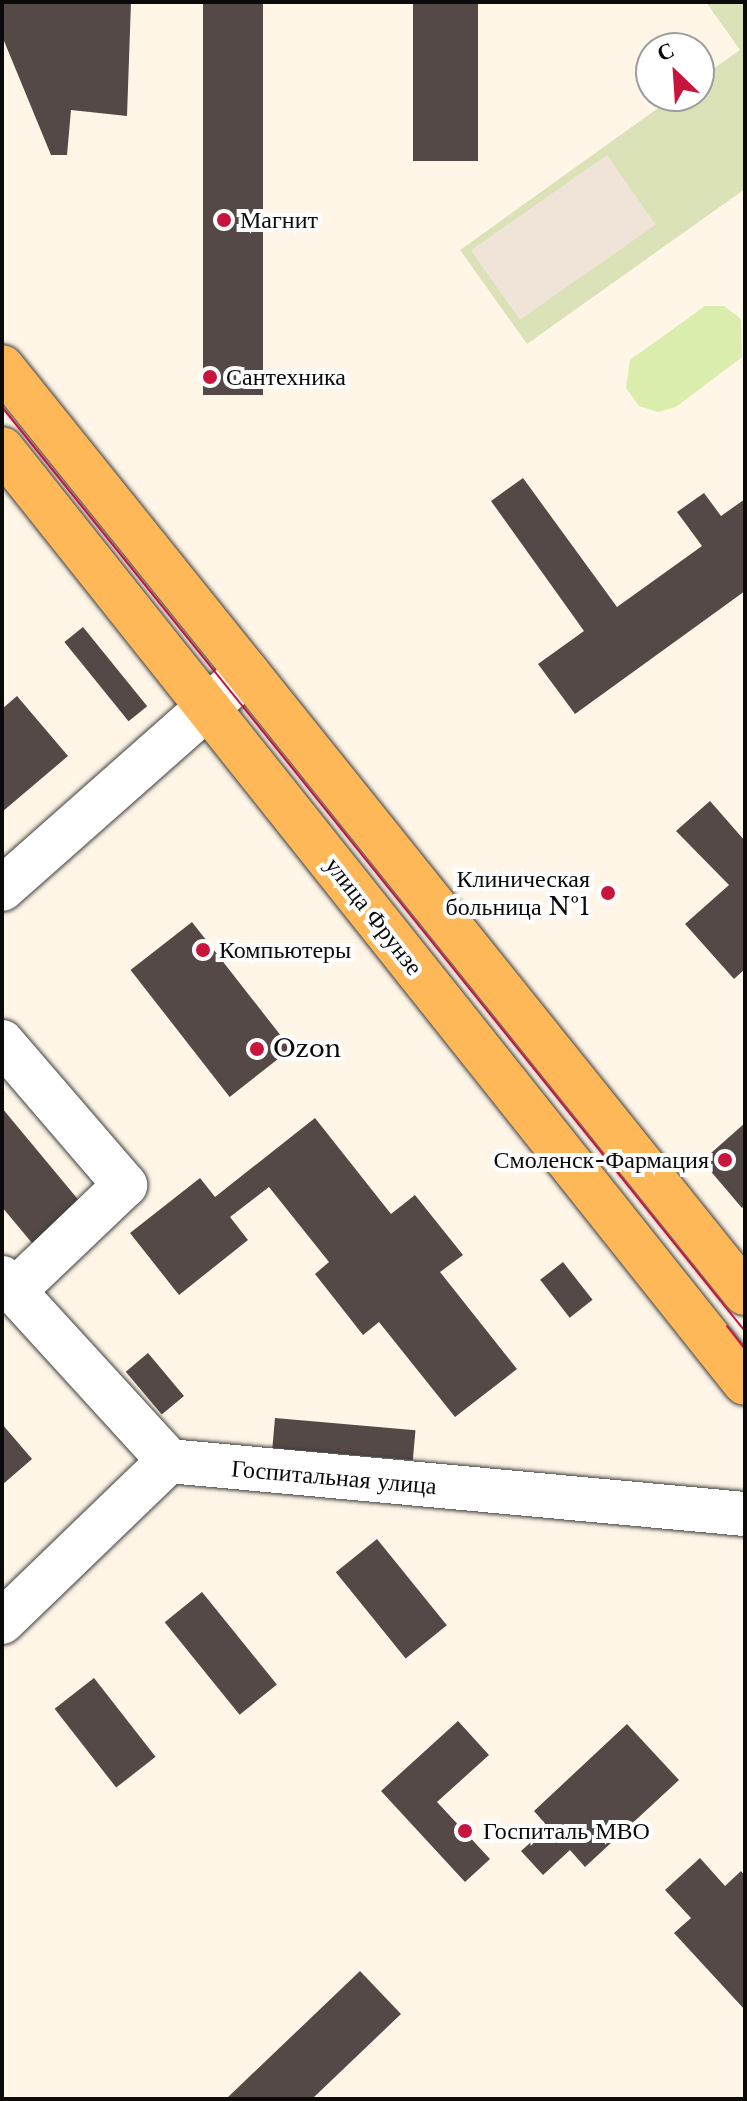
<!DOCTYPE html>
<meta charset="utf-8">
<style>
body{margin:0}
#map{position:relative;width:747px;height:2101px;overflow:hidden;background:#fff6e7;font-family:"Libre Baskerville",serif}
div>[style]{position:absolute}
.green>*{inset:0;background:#daedad}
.cemetery>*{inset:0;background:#dce2b7}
.plaza>*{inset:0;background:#efe4d7;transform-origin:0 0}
.building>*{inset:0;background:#544946;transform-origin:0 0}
.roads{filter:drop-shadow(0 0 2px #3d3d3d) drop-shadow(0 0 2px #3d3d3d)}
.minor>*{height:44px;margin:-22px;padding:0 22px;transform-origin:22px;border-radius:22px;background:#fff}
.major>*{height:44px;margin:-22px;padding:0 22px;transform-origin:22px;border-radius:22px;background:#ffb857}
.tram>*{height:2px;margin:-1px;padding:0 1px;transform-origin:1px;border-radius:1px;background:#c7153e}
.dots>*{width:22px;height:22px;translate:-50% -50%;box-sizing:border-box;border:4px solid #fff;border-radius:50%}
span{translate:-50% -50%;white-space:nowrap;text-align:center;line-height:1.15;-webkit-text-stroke:8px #fff;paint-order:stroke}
.poi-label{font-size:24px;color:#0a0a0a}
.left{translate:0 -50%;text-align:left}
.right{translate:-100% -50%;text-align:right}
.street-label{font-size:24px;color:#0a0a0a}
.frame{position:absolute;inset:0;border:4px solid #0a0a0a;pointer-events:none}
.north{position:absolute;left:635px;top:32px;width:80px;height:80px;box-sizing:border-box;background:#fff;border:2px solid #9d9d9d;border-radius:50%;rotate:335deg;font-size:22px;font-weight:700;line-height:32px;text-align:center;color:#0a0a0a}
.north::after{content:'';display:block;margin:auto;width:28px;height:36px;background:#c7153e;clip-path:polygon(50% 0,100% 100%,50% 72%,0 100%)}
</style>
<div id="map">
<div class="green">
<div style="clip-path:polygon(705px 306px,724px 306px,741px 319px,742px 357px,676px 407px,658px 412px,639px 406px,626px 388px,630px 360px)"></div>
</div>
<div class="cemetery">
<div style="clip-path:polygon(706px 2px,745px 2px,745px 189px,527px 344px,460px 250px,675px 96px,699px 96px,699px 79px,740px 50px)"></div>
</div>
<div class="plaza">
<div style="left:607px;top:155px;width:85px;height:166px;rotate:55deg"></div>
</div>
<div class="building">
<div style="clip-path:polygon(2px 2px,131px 2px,127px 116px,71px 110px,67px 155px,51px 155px,2px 36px)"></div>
<div style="left:203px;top:2px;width:60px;height:393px"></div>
<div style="left:413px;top:2px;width:65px;height:159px"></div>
<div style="clip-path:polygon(523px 478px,617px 607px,702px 546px,677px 512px,704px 493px,721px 516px,745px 499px,745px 591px,575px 714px,538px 664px,584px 631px,491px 501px)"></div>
<div style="left:83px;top:627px;width:102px;height:24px;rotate:51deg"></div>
<div style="clip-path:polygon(17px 696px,68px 756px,2px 812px,2px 709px)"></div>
<div style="clip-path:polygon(710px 801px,745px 841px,745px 969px,734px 979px,685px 924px,729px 885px,676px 831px)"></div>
<div style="left:192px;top:922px;width:161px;height:78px;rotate:52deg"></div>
<div style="clip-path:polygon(2px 1108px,81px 1203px,32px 1243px,2px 1207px)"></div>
<div style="clip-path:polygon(315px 1118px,391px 1214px,415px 1195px,463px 1255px,440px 1272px,517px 1369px,455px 1417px,379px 1322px,363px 1335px,315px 1274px,329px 1262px,269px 1187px,230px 1217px,248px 1240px,179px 1295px,130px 1233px,200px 1178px,215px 1197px)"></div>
<div style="clip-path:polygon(745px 1123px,745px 1205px,742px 1208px,702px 1161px)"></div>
<div style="left:563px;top:1262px;width:48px;height:29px;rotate:52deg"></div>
<div style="left:148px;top:1353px;width:56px;height:29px;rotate:50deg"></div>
<div style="left:275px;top:1418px;width:141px;height:30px;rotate:5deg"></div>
<div style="clip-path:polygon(2px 1424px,32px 1459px,2px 1485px)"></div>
<div style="left:377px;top:1539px;width:111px;height:53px;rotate:51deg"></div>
<div style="left:202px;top:1592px;width:119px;height:48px;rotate:51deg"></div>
<div style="left:94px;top:1678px;width:100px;height:50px;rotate:52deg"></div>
<div style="clip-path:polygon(458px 1721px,489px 1755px,437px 1802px,490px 1859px,465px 1882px,381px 1791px)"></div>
<div style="clip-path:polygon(627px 1724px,679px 1780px,585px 1867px,570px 1850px,543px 1875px,521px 1851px,548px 1827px,534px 1811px)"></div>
<div style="clip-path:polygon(700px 1858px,725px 1886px,741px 1871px,745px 1876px,745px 2010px,674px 1933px,691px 1918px,665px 1890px)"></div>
<div style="clip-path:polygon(360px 1971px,401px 2014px,312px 2099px,226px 2099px)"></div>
</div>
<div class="roads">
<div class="minor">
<div style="left:2px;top:889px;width:327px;rotate:-41.5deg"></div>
<div style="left:2px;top:1042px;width:189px;rotate:49.3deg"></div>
<div style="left:125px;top:1185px;width:153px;rotate:136.3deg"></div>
<div style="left:2px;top:1278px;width:248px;rotate:47.6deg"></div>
<div style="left:169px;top:1461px;width:578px;rotate:5.26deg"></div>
<div style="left:2px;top:1622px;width:232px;rotate:-44deg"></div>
</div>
<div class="major">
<div style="left:2px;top:367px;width:1187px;rotate:51.26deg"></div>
<div style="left:2px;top:449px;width:1193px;rotate:51.5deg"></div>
</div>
</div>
<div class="tram">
<div style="left:2px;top:407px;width:1186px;rotate:51.2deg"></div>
<div style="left:727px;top:1326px;width:29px;rotate:52deg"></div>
</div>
<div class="dots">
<div style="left:224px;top:220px;background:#c7153e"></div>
<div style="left:210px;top:377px;background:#c7153e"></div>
<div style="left:608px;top:893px;background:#c7153e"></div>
<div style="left:203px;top:950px;background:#c7153e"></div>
<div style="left:257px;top:1049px;background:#c7153e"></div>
<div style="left:725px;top:1160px;background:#c7153e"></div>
<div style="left:465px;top:1831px;background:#c7153e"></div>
</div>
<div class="poi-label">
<span class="left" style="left:240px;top:220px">Магнит</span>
<span class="left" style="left:226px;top:377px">Сантехника</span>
<span class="right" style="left:590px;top:893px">Клиническая<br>больница №1</span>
<span class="left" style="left:219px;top:950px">Компьютеры</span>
<span class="left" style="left:273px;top:1049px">Ozon</span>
<span class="right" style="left:709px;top:1160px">Смоленск-Фармация</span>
<span class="left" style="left:483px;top:1831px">Госпиталь МВО</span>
</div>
<div class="street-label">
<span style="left:374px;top:916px;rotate:52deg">улица Фрунзе</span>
<span style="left:334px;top:1477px;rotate:5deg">Госпитальная улица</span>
</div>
<div class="frame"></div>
<div class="north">С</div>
</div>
